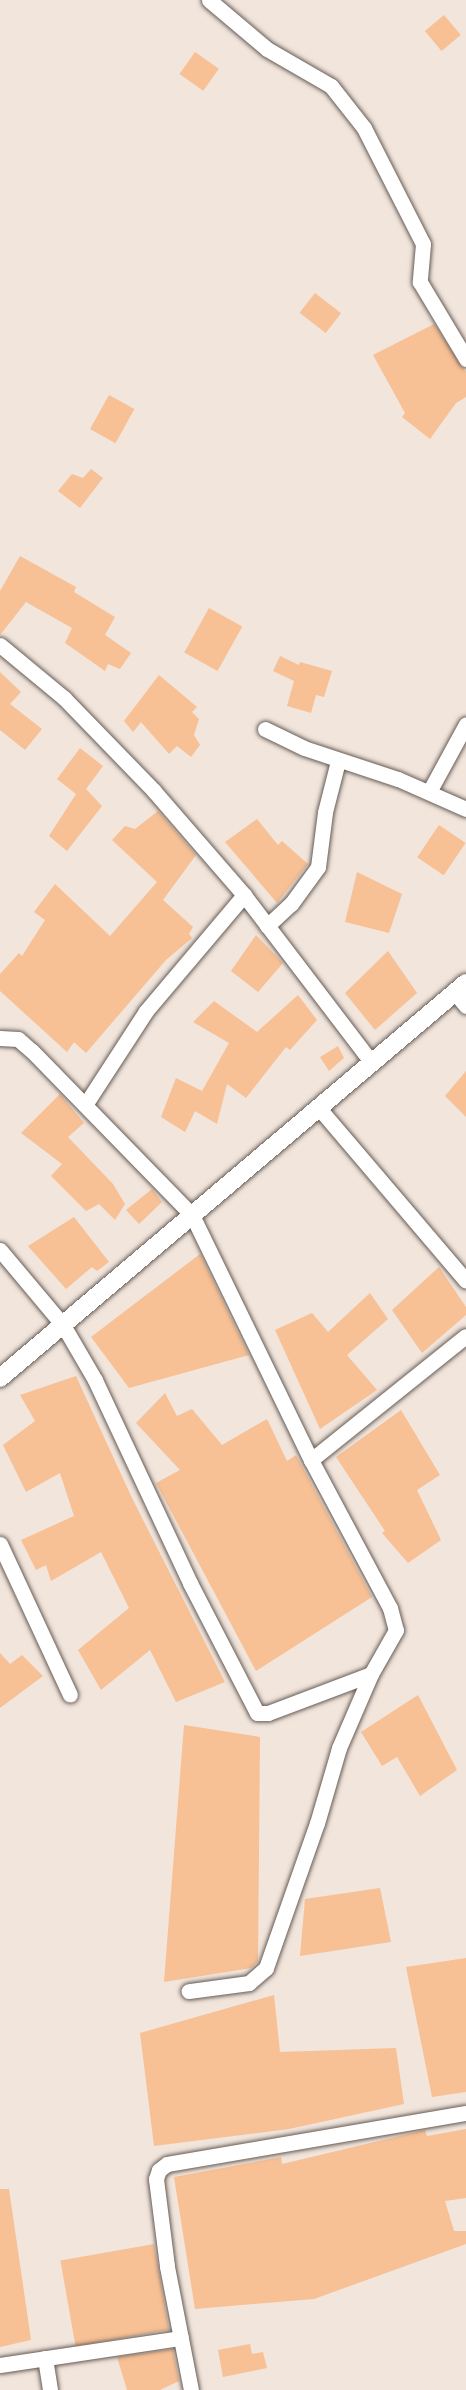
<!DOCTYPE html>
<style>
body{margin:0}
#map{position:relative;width:466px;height:2390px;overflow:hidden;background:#f1e5dc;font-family:Lato,sans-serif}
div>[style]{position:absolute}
.building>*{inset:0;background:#f7c095;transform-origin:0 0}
.roads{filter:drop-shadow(0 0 2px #665c55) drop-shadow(0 0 2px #665c55)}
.minor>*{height:15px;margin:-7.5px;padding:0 7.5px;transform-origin:7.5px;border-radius:7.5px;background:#fff}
.tertiary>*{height:18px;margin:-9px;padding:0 9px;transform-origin:9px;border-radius:9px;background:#fff}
span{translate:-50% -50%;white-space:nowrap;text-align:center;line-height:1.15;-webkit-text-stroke:5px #fef2e9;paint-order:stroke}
</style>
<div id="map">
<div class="building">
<div style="left:444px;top:15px;width:26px;height:25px;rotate:50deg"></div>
<div style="left:195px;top:52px;width:29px;height:27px;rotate:35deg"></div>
<div style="left:315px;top:293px;width:33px;height:25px;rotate:38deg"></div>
<div style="clip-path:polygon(434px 324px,466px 372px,466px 397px,456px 403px,430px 439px,402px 417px,405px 413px,373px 355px)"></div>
<div style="left:109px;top:395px;width:29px;height:39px;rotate:29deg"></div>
<div style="clip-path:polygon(91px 469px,103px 478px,80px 508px,58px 491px,72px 474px,83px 478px)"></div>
<div style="clip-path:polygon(20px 556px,76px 587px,74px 592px,115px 617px,105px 635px,131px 653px,120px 669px,108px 664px,105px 671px,65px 643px,72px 628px,26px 602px,0 635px,0 591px)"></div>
<div style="left:209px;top:608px;width:38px;height:51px;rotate:29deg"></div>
<div style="clip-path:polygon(280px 656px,299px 665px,300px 662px,332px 671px,324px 697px,316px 695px,311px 713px,287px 706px,294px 681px,273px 671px)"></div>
<div style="clip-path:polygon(0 672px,21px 692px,10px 704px,42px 729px,25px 750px,0 730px)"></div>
<div style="clip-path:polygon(159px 675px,197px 707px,192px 712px,199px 719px,194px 735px,200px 745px,191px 757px,177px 746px,169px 754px,141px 722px,133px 732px,124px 721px)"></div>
<div style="clip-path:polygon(80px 748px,103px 766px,86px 789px,102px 806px,67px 851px,49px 836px,76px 794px,57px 779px)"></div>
<div style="clip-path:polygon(158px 811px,196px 855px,163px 900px,193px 927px,189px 934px,192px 938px,166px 960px,86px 1053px,74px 1042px,67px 1052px,0 991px,0 974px,19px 953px,22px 956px,45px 920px,34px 912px,55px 884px,110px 936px,157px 882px,112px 840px,125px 826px,135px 829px)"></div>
<div style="clip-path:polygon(257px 819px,278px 845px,282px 841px,308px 864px,277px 903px,225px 842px)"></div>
<div style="left:439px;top:825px;width:32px;height:39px;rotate:34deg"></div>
<div style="clip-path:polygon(357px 872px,402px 894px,389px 933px,345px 922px)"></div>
<div style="clip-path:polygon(256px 935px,283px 963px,258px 992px,231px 971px)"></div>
<div style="clip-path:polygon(388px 951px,417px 993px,375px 1030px,345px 993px)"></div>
<div style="clip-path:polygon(298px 995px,317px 1020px,290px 1050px,286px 1047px,246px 1098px,227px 1084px,217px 1124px,195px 1111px,185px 1132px,161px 1117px,176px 1078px,202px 1091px,229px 1043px,193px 1022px,214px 1001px,257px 1032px)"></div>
<div style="clip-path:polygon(338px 1046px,344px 1058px,329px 1071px,320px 1057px)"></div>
<div style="clip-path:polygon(466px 1071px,466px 1117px,445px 1096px)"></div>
<div style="clip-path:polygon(60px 1094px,84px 1123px,68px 1137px,113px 1184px,125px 1204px,115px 1220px,99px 1204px,86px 1211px,51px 1176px,62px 1164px,21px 1133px)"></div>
<div style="clip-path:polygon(152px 1189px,162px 1202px,139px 1224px,126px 1210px)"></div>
<div style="clip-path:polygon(74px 1217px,109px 1262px,97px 1271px,92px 1267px,66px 1289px,28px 1246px)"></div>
<div style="clip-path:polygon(200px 1254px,249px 1355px,129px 1388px,91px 1337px)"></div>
<div style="clip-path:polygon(439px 1267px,466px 1307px,466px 1315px,422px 1353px,392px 1310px)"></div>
<div style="clip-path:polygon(370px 1293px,388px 1319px,347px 1355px,377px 1390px,320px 1429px,275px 1330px,312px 1313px,328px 1332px)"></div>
<div style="clip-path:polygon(76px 1376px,132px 1498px,225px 1682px,176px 1702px,150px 1650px,101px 1690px,78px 1650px,129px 1608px,101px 1552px,51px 1581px,46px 1565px,36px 1570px,21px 1540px,74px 1516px,60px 1473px,26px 1492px,3px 1445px,35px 1421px,20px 1395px)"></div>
<div style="clip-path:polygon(165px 1393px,177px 1416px,192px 1409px,222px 1445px,267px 1419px,287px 1461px,296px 1455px,372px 1597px,256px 1671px,156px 1483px,180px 1470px,136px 1423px)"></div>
<div style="clip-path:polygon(401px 1410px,440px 1475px,417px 1490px,441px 1540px,408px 1563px,382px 1533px,385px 1531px,336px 1457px)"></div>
<div style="clip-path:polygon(0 1653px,10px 1664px,22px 1655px,43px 1676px,0 1708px)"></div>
<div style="clip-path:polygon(418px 1695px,457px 1770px,420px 1796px,397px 1757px,382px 1766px,361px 1732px)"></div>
<div style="clip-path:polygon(184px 1725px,260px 1737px,258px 1961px,251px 1968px,164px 1982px)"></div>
<div style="clip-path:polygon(380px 1888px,391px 1942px,300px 1956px,305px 1899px)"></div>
<div style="clip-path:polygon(466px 1958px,466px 2092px,432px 2097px,406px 1967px)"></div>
<div style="clip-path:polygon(274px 1995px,280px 2052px,396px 2048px,404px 2104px,289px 2129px,154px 2146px,140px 2033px)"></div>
<div style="clip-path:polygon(466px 2129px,466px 2198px,445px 2201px,454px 2231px,466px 2231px,466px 2244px,314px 2299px,195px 2309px,174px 2177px,281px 2157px,282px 2164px,425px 2130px,427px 2136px)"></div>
<div style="clip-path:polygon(0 2189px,9px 2189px,31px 2340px,0 2347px)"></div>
<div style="left:154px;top:2244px;width:87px;height:95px;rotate:80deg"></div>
<div style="clip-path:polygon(250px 2344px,252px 2354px,263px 2352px,267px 2368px,223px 2377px,218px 2350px)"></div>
<div style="clip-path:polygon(173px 2349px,179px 2381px,160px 2390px,127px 2390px,117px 2357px)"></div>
</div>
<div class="roads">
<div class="minor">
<div style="left:209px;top:0;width:76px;rotate:40.2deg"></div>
<div style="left:267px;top:49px;width:74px;rotate:30deg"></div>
<div style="left:331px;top:86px;width:53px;rotate:51.8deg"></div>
<div style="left:364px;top:128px;width:130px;rotate:63deg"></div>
<div style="left:423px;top:244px;width:38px;rotate:95deg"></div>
<div style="left:420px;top:282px;width:90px;rotate:59.1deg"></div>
<div style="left:0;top:645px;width:83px;rotate:39.6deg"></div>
<div style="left:64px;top:698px;width:129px;rotate:45.9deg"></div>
<div style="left:154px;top:791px;width:138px;rotate:49.1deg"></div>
<div style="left:244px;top:895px;width:210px;rotate:52.7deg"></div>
<div style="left:265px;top:729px;width:43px;rotate:26deg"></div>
<div style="left:304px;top:748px;width:99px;rotate:18.3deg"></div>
<div style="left:398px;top:779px;width:74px;rotate:23.8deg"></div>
<div style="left:429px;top:792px;width:77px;rotate:-61.4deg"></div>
<div style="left:267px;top:926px;width:33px;rotate:-43deg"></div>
<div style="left:291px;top:904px;width:46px;rotate:-53.9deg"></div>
<div style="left:318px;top:867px;width:55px;rotate:-82.7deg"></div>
<div style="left:325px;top:812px;width:53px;rotate:-75.7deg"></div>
<div style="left:455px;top:993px;width:17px;rotate:50deg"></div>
<div style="left:0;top:1038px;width:18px;rotate:3deg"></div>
<div style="left:18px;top:1039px;width:18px;rotate:41deg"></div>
<div style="left:32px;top:1051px;width:229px;rotate:45.7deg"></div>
<div style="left:192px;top:1215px;width:272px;rotate:64.1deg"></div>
<div style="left:311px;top:1460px;width:168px;rotate:61.9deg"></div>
<div style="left:390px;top:1608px;width:23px;rotate:75deg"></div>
<div style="left:396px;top:1630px;width:51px;rotate:119.6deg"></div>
<div style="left:371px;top:1674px;width:81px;rotate:113.4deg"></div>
<div style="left:339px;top:1748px;width:78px;rotate:106.3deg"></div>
<div style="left:317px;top:1823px;width:154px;rotate:109.4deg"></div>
<div style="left:266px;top:1968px;width:23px;rotate:139deg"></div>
<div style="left:249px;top:1983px;width:61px;rotate:172.4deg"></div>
<div style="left:85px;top:1105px;width:112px;rotate:-57deg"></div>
<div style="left:146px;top:1011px;width:152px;rotate:-49.8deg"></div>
<div style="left:318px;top:1107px;width:228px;rotate:49.6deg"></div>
<div style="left:0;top:1250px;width:98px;rotate:50deg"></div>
<div style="left:63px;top:1325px;width:64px;rotate:59.8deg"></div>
<div style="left:95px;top:1380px;width:224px;rotate:64.9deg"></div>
<div style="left:190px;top:1583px;width:146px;rotate:62.7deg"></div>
<div style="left:257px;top:1713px;width:11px"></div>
<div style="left:268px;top:1713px;width:110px;rotate:-20.7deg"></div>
<div style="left:311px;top:1460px;width:198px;rotate:-38.7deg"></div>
<div style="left:0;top:1544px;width:166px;rotate:65.1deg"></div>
<div style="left:45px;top:2358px;width:32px;rotate:81deg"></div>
<div style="left:0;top:2365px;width:183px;rotate:-8.5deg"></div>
<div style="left:191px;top:2390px;width:126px;rotate:-101deg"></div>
<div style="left:167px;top:2266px;width:88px;rotate:-97.2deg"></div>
<div style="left:156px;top:2179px;width:9px;rotate:-72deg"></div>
<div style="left:159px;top:2170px;width:10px;rotate:-37deg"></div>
<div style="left:167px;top:2164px;width:303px;rotate:-9.7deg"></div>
</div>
<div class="tertiary">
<div style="left:0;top:1378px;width:611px;rotate:-40.29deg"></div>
</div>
</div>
</div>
